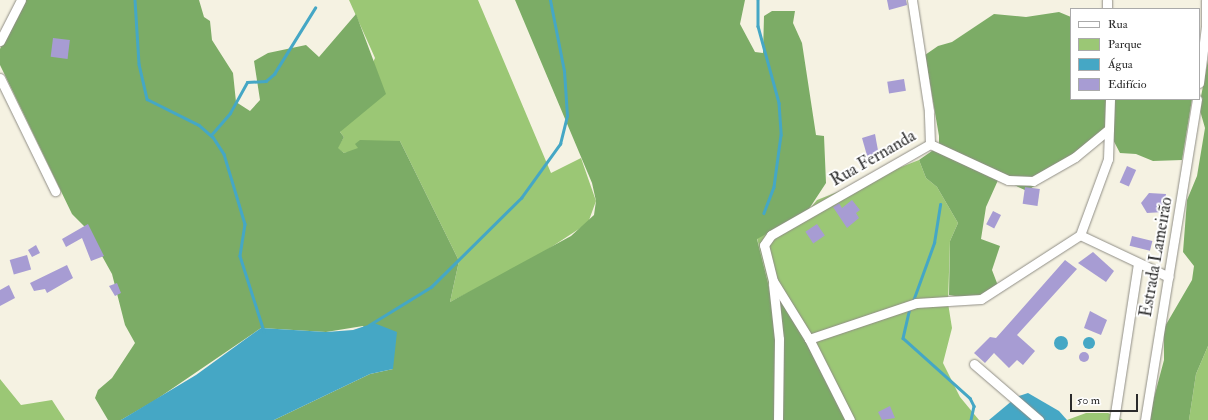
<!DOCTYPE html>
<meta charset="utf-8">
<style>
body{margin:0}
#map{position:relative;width:1208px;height:420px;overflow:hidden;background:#f5f2e2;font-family:"IM FELL Double Pica",serif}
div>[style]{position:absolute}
.green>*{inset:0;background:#9bc775}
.forest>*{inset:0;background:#7cac66}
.water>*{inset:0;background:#45a7c5}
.round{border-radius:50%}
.stream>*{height:2.5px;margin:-1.25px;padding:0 1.25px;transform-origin:1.25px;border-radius:1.25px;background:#45a7c5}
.building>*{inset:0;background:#a79cd3;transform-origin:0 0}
.roads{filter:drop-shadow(0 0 1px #908e86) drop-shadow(0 0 1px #908e86)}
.minor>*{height:9px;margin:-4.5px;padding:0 4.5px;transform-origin:4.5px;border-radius:4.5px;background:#fff}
span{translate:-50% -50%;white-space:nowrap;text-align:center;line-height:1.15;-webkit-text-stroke:4px #fff;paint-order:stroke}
.street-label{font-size:17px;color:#2b2b2b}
.legend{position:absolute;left:1070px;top:8px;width:130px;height:92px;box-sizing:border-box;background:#fff;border:1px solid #aaa;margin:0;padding:5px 7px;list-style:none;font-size:12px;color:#2b2b2b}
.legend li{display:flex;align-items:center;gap:8px;height:20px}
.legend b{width:20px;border:1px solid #aaa}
.scale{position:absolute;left:1070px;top:394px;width:68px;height:18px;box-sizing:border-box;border:2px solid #2b2b2b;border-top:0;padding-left:5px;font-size:12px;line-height:14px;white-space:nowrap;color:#2b2b2b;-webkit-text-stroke:3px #fff;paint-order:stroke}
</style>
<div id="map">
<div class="green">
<div style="clip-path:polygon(349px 0,478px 0,551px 173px,581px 158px,596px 201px,588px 223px,530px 261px,450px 302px,459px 261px,400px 141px,344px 153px,337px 148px,344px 137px,340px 132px,375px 58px)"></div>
<div style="clip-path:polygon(919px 160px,926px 178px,937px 187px,958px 223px,950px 241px,948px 303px,952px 328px,943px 363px,960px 397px,979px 420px,849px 420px,771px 295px,757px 238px,807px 212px,817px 200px)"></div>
<div style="clip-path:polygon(1208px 346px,1208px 420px,1189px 420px,1196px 374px)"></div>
<div style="clip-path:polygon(0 379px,21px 405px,52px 400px,65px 420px,0 420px)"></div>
<div style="clip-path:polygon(1086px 413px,1108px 413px,1123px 420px,1067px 420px)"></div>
</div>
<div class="forest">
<div style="clip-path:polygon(23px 0,199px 0,204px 17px,210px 21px,212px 40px,233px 73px,236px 102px,250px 111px,260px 100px,254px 61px,268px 53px,306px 45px,319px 57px,356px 14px,386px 94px,340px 132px,344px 137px,338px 148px,344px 153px,358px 148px,355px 144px,360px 140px,400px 141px,459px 261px,450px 302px,571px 236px,594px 215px,596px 201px,592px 183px,515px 0,745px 0,740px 24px,755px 52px,763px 53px,764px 16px,772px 11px,795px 11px,793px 23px,802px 43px,816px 135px,824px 136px,826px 183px,807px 212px,757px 239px,771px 295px,789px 310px,849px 420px,274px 420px,370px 374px,393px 369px,363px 326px,326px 332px,261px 328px,154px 401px,121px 420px,108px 420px,95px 398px,98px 390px,112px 378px,135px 343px,125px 325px,112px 274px,87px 229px,72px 214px,0 65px,0 49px)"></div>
<div style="clip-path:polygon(1059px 12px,1071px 17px,1071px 99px,1192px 99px,1182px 160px,1153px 161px,1136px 154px,1120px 153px,1110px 134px,1027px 191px,999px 178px,986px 207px,981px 239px,1000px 246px,992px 270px,1000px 291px,979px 300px,949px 295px,950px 241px,958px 223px,937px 187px,926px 178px,919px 160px,939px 146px,939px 136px,925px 55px,938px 46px,952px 42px,994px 14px,1026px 17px)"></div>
<div style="clip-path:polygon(1208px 60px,1208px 346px,1196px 374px,1189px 420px,1148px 420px,1164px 360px,1164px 328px,1192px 280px,1194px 266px,1183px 252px,1187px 200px,1197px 176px,1205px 128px,1199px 107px)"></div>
</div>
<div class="water">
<div style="clip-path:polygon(374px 323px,397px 332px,393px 369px,370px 374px,274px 420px,121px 420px,196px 375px,261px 328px,326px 332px,353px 330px)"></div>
<div class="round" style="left:1054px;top:336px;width:14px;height:14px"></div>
<div class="round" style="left:1083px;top:337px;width:12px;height:12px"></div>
<div style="clip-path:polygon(1028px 393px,1059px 411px,1067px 420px,1042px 420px,1016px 397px)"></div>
<div style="clip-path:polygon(1013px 400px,1037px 420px,989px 420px)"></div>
</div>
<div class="stream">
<div style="left:135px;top:0;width:64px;rotate:86.4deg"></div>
<div style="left:139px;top:64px;width:36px;rotate:77deg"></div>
<div style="left:147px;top:99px;width:58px;rotate:26.6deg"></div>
<div style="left:199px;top:125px;width:18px;rotate:41deg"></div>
<div style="left:213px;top:137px;width:20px;rotate:57deg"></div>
<div style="left:224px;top:154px;width:73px;rotate:73.3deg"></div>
<div style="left:245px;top:224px;width:32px;rotate:99deg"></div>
<div style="left:240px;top:256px;width:79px;rotate:72.3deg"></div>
<div style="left:758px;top:0;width:26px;rotate:90deg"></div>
<div style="left:758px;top:26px;width:80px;rotate:74.7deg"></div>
<div style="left:779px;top:103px;width:32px;rotate:86deg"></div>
<div style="left:781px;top:135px;width:52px;rotate:97.7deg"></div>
<div style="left:774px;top:187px;width:28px;rotate:111deg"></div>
<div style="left:211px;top:135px;width:29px;rotate:-49deg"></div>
<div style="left:230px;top:113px;width:35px;rotate:-61deg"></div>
<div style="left:247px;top:82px;width:19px;rotate:-3deg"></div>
<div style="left:266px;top:81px;width:11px;rotate:-41deg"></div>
<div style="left:274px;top:74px;width:78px;rotate:-58.2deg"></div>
<div style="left:913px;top:301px;width:62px;rotate:-70.1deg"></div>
<div style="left:934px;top:243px;width:39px;rotate:-81deg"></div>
<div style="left:910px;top:308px;width:31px;rotate:103deg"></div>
<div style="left:903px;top:338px;width:90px;rotate:41.8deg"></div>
<div style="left:970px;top:398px;width:9px;rotate:63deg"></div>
<div style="left:974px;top:406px;width:14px;rotate:102deg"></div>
<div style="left:369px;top:325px;width:73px;rotate:-31.5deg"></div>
<div style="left:431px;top:287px;width:127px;rotate:-44.7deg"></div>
<div style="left:521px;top:198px;width:67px;rotate:-54.2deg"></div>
<div style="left:560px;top:144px;width:29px;rotate:-76deg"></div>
<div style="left:567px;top:116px;width:45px;rotate:-93.8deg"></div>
<div style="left:564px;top:71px;width:72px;rotate:-101.2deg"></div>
</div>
<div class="building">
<div style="clip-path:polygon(887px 0,906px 0,907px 5px,889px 10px)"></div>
<div style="left:53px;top:38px;width:17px;height:19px;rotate:7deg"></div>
<div style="left:904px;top:79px;width:12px;height:17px;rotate:81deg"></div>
<div style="clip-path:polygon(875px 134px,879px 156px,868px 159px,862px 138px)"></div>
<div style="left:1127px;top:166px;width:10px;height:18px;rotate:24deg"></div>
<div style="left:1025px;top:187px;width:15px;height:17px;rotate:8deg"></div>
<div style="clip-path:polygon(1149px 193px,1166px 194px,1164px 212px,1147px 213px,1141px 203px)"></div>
<div style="clip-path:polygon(852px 200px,860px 210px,856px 213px,859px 218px,847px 228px,833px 207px,839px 203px,842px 208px)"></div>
<div style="left:993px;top:211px;width:9px;height:15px;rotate:27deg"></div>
<div style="clip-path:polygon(88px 224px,104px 256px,91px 261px,82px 238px,66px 247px,62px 239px)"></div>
<div style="left:817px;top:224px;width:14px;height:14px;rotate:56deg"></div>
<div style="left:1132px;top:236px;width:21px;height:10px;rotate:14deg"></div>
<div style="clip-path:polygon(36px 245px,40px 253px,32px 257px,28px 250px)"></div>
<div style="clip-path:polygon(1093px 252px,1114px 271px,1106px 282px,1078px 263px)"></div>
<div style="left:27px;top:255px;width:15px;height:18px;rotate:74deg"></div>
<div style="clip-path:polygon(1065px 260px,1077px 269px,1017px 335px,1035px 351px,1023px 365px,1017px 360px,1009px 368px,994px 353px,985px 363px,974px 353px,990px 337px,996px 338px)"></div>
<div style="clip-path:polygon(67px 265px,73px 278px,47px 293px,45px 289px,34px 291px,30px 283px)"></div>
<div style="clip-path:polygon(117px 283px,121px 293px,115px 296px,109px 286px)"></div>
<div style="clip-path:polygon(9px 285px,15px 298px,0 306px,0 290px)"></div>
<div style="clip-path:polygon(1090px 311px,1107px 320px,1101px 335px,1084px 328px)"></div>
<div class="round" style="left:1079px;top:352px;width:10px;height:10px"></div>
<div style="clip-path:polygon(890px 406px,895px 418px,882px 420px,878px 412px)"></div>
</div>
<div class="roads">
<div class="minor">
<div style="left:1107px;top:0;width:9px;rotate:90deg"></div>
<div style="left:0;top:41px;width:46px;rotate:-62.9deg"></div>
<div style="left:0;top:78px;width:126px;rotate:64deg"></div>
<div style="left:1199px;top:83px;width:57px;rotate:-83deg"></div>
<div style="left:1206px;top:26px;width:26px;rotate:-90deg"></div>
<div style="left:1110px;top:99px;width:60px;rotate:91.9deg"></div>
<div style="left:1108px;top:159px;width:81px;rotate:110.2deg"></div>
<div style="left:1080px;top:235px;width:98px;rotate:25.3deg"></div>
<div style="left:930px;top:144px;width:86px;rotate:24.8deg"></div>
<div style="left:1008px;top:180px;width:25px;rotate:2deg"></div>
<div style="left:1033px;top:181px;width:48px;rotate:-29.7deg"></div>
<div style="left:1075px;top:157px;width:44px;rotate:-39.5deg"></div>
<div style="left:773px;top:284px;width:55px;rotate:83.8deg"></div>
<div style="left:779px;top:339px;width:81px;rotate:90.7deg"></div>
<div style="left:809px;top:339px;width:113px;rotate:-18.6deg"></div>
<div style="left:916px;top:303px;width:65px;rotate:-3.5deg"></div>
<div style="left:981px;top:299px;width:118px;rotate:-32.9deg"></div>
<div style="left:974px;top:364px;width:86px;rotate:40.7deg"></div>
<div style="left:850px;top:420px;width:91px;rotate:-116.8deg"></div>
<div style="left:809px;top:339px;width:68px;rotate:-121.8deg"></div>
<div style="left:773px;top:281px;width:37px;rotate:-104deg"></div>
<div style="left:764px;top:245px;width:12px;rotate:-55deg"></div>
<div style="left:771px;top:235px;width:183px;rotate:-29.8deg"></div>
<div style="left:930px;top:144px;width:33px;rotate:-92deg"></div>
<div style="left:929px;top:111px;width:112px;rotate:-98.7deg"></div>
<div style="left:1114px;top:420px;width:159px;rotate:-81.3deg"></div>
<div style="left:1145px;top:420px;width:325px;rotate:-80.8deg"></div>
</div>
</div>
<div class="street-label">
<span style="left:873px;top:158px;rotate:-30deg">Rua Fernanda</span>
<span style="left:1156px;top:257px;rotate:-80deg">Estrada Lameirão</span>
</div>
<ul class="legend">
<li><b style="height:5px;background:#fff"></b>Rua</li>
<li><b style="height:11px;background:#9bc775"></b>Parque</li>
<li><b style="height:11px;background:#45a7c5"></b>Água</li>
<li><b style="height:11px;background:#a79cd3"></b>Edifício</li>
</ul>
<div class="scale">50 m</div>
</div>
